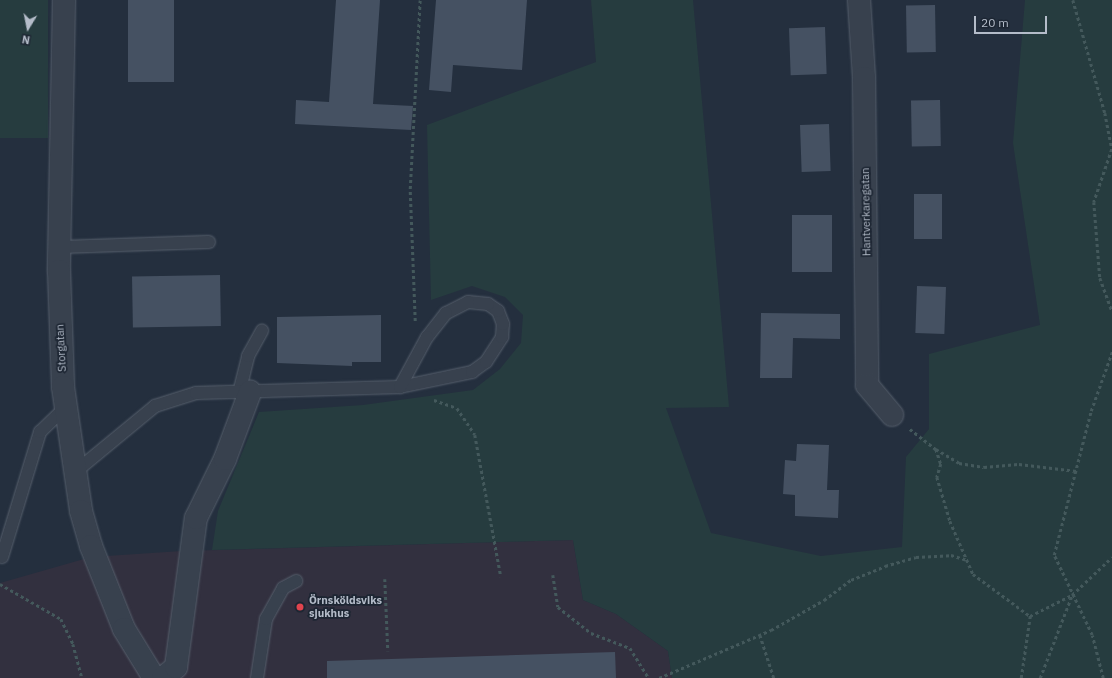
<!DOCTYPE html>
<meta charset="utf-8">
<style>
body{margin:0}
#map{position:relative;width:1112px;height:678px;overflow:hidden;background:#242f3e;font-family:"IBM Plex Sans",sans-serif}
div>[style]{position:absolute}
.medical>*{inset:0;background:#32303f}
.green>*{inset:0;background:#263c3f;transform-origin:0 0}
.building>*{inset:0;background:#455162;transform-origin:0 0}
.path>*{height:2.5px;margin-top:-1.25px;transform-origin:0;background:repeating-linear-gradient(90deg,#44595c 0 3px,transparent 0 6px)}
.roads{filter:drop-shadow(0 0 1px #565f6c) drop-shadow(0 0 1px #565f6c)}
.lane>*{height:12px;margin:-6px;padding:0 6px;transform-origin:6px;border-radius:6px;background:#38414e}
.street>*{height:22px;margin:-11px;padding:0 11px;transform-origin:11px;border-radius:11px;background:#38414e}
.dots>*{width:11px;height:11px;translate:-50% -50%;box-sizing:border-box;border:2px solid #1d2633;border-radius:50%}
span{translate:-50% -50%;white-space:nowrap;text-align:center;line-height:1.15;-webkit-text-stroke:3.5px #1d2633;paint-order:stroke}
.street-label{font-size:11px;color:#b4bcc9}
.poi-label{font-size:11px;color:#b4bcc9;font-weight:700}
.left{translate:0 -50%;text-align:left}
.north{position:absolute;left:8px;top:8px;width:40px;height:40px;-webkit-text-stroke:3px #1d2633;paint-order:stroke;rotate:190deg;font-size:11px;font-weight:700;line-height:16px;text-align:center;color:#b4bcc9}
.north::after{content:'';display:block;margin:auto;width:14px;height:18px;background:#b4bcc9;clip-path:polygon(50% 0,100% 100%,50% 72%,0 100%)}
.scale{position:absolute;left:974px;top:16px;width:73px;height:18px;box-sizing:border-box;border:2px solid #b4bcc9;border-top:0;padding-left:5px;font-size:12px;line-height:14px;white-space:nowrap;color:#b4bcc9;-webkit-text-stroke:3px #1d2633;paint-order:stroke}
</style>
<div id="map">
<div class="medical">
<div style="clip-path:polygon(573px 540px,583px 600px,616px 614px,668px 651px,672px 678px,0 678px,0 583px,91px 557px,182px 551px)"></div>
</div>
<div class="green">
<div style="left:0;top:0;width:48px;height:138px"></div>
<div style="clip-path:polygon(591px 0,693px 0,729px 407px,666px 408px,711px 533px,821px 556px,902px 547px,906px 457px,929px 429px,929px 354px,1040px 325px,1013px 143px,1025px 0,1112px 0,1112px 678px,672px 678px,668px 651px,616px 614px,583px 600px,573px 540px,212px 550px,218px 511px,259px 412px,363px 405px,473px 390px,500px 369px,521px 343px,523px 315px,505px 297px,472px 286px,431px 300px,427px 125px,596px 62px)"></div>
</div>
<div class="building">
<div style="left:128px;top:0;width:46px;height:82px"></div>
<div style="clip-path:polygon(336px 0,380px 0,373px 104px,413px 106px,411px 130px,295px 124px,296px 100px,329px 102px)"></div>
<div style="clip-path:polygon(436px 0,527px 0,522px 70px,453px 65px,451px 92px,429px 90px)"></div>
<div style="left:935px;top:5px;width:47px;height:29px;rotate:89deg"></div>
<div style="left:825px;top:27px;width:47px;height:36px;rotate:88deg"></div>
<div style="left:940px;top:100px;width:46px;height:29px;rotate:89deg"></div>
<div style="left:829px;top:124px;width:47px;height:29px;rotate:88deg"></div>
<div style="left:914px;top:194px;width:28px;height:45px"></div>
<div style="left:792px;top:215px;width:40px;height:57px"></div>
<div style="left:220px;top:275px;width:51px;height:88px;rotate:89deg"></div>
<div style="left:917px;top:286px;width:29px;height:47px;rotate:2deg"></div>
<div style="clip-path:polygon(761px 313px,840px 314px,840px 339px,793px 338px,792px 378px,760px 378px)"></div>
<div style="clip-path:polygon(381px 315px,381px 362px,352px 362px,352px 366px,277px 363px,277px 317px)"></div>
<div style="clip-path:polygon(797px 444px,829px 445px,827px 490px,839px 490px,838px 518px,795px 516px,795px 495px,783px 494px,785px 460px,796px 461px)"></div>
<div style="clip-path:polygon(615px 652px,616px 678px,327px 678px,327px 661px)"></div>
</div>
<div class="path">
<div style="left:1073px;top:0;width:117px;rotate:74.2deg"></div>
<div style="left:1105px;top:113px;width:37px;rotate:79deg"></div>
<div style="left:1112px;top:149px;width:56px;rotate:108.8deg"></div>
<div style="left:1094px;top:202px;width:76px;rotate:85.5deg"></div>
<div style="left:1100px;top:278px;width:35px;rotate:70deg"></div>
<div style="left:415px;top:321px;width:132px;rotate:-92.2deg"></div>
<div style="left:410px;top:189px;width:189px;rotate:-87deg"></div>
<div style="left:434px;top:400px;width:24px;rotate:19deg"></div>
<div style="left:457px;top:408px;width:32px;rotate:56deg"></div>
<div style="left:475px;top:435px;width:144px;rotate:79.6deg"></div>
<div style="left:910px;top:429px;width:33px;rotate:38deg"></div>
<div style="left:936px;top:449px;width:16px;rotate:72deg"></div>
<div style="left:941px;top:464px;width:14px;rotate:107deg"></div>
<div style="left:937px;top:477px;width:46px;rotate:73.5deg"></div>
<div style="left:950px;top:521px;width:58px;rotate:66.5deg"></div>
<div style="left:973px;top:574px;width:71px;rotate:36.4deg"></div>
<div style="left:936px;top:449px;width:27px;rotate:31deg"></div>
<div style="left:959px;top:463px;width:25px;rotate:9deg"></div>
<div style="left:984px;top:467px;width:35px;rotate:-5deg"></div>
<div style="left:1019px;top:464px;width:58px;rotate:6.9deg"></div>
<div style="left:553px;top:575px;width:32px;rotate:81deg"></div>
<div style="left:558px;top:607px;width:42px;rotate:38.2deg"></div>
<div style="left:591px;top:633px;width:42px;rotate:21deg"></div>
<div style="left:630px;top:648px;width:36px;rotate:58deg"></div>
<div style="left:385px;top:579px;width:72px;rotate:87.6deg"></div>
<div style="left:0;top:584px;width:70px;rotate:29.8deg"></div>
<div style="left:61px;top:619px;width:28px;rotate:64deg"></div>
<div style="left:73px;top:644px;width:35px;rotate:75deg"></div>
<div style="left:760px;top:635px;width:45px;rotate:72deg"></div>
<div style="left:659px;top:678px;width:122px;rotate:-23.2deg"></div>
<div style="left:771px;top:630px;width:61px;rotate:-29.5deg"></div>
<div style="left:824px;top:600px;width:34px;rotate:-37deg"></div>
<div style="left:851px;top:580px;width:37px;rotate:-22deg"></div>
<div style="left:885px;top:566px;width:32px;rotate:-16deg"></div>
<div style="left:916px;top:557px;width:35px;rotate:-3deg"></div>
<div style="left:951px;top:555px;width:17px;rotate:17deg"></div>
<div style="left:1021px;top:678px;width:63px;rotate:-81.7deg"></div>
<div style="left:1030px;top:616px;width:47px;rotate:-26.6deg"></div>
<div style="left:1072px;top:595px;width:55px;rotate:-43.5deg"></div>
<div style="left:1040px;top:678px;width:89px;rotate:-68.9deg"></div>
<div style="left:1103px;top:678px;width:44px;rotate:-104.3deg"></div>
<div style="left:1092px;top:635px;width:89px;rotate:-115.4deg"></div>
<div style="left:1054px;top:555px;width:149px;rotate:-75.6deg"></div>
<div style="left:1091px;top:411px;width:63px;rotate:-70.4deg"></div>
</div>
<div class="roads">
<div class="lane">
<div style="left:60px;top:247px;width:149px;rotate:-1.9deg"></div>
<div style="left:239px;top:393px;width:38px;rotate:-76deg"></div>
<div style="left:248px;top:356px;width:29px;rotate:-61deg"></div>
<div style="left:75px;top:472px;width:104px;rotate:-39.5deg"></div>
<div style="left:155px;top:406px;width:43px;rotate:-17.6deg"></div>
<div style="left:196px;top:393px;width:204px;rotate:-1.7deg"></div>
<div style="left:400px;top:387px;width:74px;rotate:-11.8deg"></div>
<div style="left:472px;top:372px;width:17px;rotate:-36deg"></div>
<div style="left:486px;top:362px;width:30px;rotate:-57deg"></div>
<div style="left:502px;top:337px;width:13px;rotate:-86deg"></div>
<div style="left:503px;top:324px;width:14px;rotate:-111deg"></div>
<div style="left:498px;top:311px;width:12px;rotate:-145deg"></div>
<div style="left:488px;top:304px;width:20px;rotate:-174deg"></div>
<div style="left:468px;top:302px;width:25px;rotate:153deg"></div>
<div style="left:446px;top:313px;width:31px;rotate:128deg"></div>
<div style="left:427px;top:337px;width:57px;rotate:118.4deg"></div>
<div style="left:2px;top:557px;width:131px;rotate:-73.1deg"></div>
<div style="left:40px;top:432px;width:36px;rotate:-44deg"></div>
<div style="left:257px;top:678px;width:60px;rotate:-81.3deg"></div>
<div style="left:266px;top:619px;width:35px;rotate:-61deg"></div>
<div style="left:283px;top:588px;width:15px;rotate:-28deg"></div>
</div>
<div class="street">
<div style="left:64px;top:0;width:271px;rotate:91.1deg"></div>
<div style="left:59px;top:271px;width:116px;rotate:88deg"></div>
<div style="left:63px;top:387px;width:125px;rotate:81.7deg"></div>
<div style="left:81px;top:511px;width:36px;rotate:74deg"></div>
<div style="left:91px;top:546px;width:89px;rotate:68.3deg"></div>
<div style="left:124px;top:629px;width:57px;rotate:58.5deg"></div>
<div style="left:859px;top:0;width:78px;rotate:86.3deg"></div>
<div style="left:864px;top:78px;width:307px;rotate:89.4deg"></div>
<div style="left:867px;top:385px;width:39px;rotate:50deg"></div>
<div style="left:163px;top:678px;width:17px;rotate:-40deg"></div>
<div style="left:176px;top:667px;width:150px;rotate:-82.4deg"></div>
<div style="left:196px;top:518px;width:66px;rotate:-63.8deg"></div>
<div style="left:225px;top:459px;width:72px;rotate:-69.5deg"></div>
</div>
</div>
<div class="dots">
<div style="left:300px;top:607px;background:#e0444e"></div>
</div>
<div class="street-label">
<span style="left:866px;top:212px;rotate:-91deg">Hantverkaregatan</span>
<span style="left:61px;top:348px;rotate:-93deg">Storgatan</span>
</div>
<div class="poi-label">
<span class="left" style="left:309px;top:607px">Örnsköldsviks<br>sjukhus</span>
</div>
<div class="north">N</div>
<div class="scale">20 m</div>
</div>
